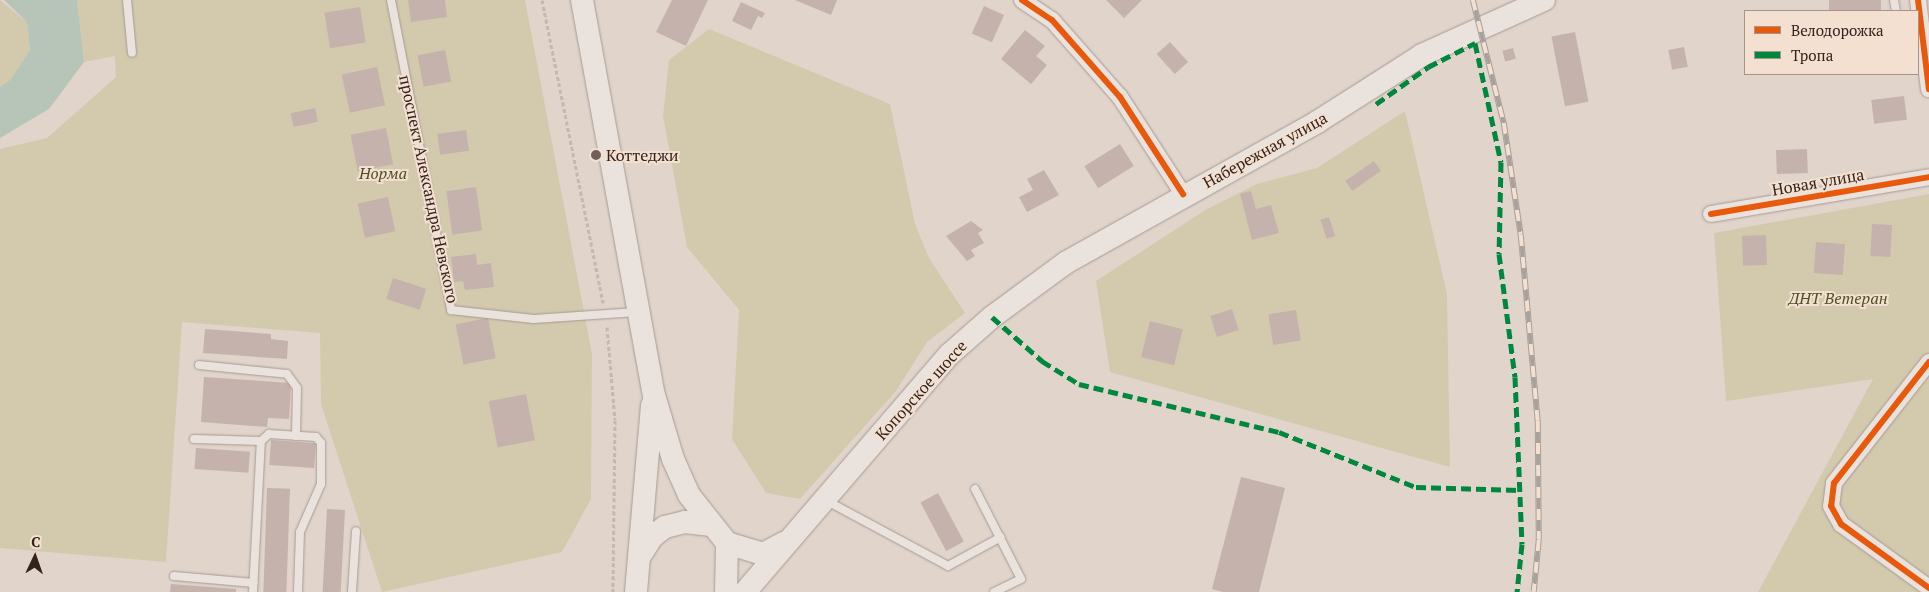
<!DOCTYPE html>
<meta charset="utf-8">
<style>
body{margin:0}
#map{position:relative;width:1929px;height:592px;overflow:hidden;background:#e1d4cb;font-family:"PT Serif",serif}
div>[style]{position:absolute}
.green>*{inset:0;background:#d3caae}
.water>*{inset:0;background:#b6c5b7}
.building>*{inset:0;background:#c5b2ac;transform-origin:0 0}
.path>*{height:3px;margin-top:-1.5px;transform-origin:0;background:repeating-linear-gradient(90deg,#c2b9b3 0 4px,transparent 0 6.5px)}
.roads{filter:drop-shadow(0 0 1px #a69a94) drop-shadow(0 0 1px #a69a94)}
.service>*{height:8px;margin:-4px;padding:0 4px;transform-origin:4px;border-radius:4px;background:#eae2dc}
.minor>*{height:16px;margin:-8px;padding:0 8px;transform-origin:8px;border-radius:8px;background:#eae2dc}
.secondary>*{height:22px;margin:-11px;padding:0 11px;transform-origin:11px;border-radius:11px;background:#eae2dc}
.rail>*{height:5.5px;margin-top:-2.75px;transform-origin:0;background:repeating-linear-gradient(90deg,#f3e0d0 0 11px,#a9a19c 0 22px);box-sizing:border-box;border-block:1px solid #a9a19c}
.quiet>*{height:5px;margin-top:-2.5px;transform-origin:0;background:repeating-linear-gradient(90deg,#00873e 0 10px,transparent 0 15px)}
.cycleway>*{height:6px;margin:-3px;padding:0 3px;transform-origin:3px;border-radius:3px;background:#e8590c}
.dots>*{width:14px;height:14px;translate:-50% -50%;box-sizing:border-box;border:2px solid #f3e0d0;border-radius:50%}
span{translate:-50% -50%;white-space:nowrap;text-align:center;line-height:1.15;-webkit-text-stroke:4px #f3e0d0;paint-order:stroke}
.street-label{font-size:16px;color:#34221d}
.poi-label{font-size:16px;color:#34221d}
.left{translate:0 -50%;text-align:left}
.park-label{font-size:16px;color:#4f4f25;font-style:italic}
.legend{position:absolute;left:1744px;top:10px;width:175px;height:65px;box-sizing:border-box;background:#f3e0d0;border:1px solid #a79488;margin:0;padding:6px 9px;list-style:none;font-size:15px;color:#34221d}
.legend li{display:flex;align-items:center;gap:10px;height:25px}
.legend b{width:25px;border:1px solid #a79488}
.north{position:absolute;left:10px;top:532px;width:50px;height:50px;-webkit-text-stroke:4px #f3e0d0;paint-order:stroke;rotate:3deg;font-size:14px;font-weight:700;line-height:20px;text-align:center;color:#34221d}
.north::after{content:'';display:block;margin:auto;width:18px;height:22px;background:#34221d;clip-path:polygon(50% 0,100% 100%,50% 72%,0 100%)}
</style>
<div id="map">
<div class="green">
<div style="clip-path:polygon(0 0,27px 22px,30px 50px,10px 80px,0 87px)"></div>
<div style="clip-path:polygon(77px 0,525px 0,592px 354px,591px 499px,562px 552px,382px 592px,321px 404px,320px 333px,182px 322px,166px 562px,0 548px,0 149px,47px 138px,116px 77px,115px 56px,84px 62px)"></div>
<div style="clip-path:polygon(709px 29px,890px 104px,915px 224px,929px 258px,965px 313px,927px 342px,896px 391px,800px 499px,766px 493px,732px 439px,739px 310px,687px 247px,663px 116px,669px 60px)"></div>
<div style="clip-path:polygon(1405px 111px,1447px 294px,1450px 467px,1110px 372px,1096px 281px,1207px 209px,1257px 184px,1317px 168px)"></div>
<div style="clip-path:polygon(1929px 194px,1929px 592px,1758px 592px,1873px 379px,1726px 401px,1714px 233px)"></div>
</div>
<div class="water">
<div style="clip-path:polygon(4px 0,77px 0,84px 62px,49px 109px,0 138px,0 87px,10px 80px,30px 50px,27px 22px)"></div>
</div>
<div class="building">
<div style="clip-path:polygon(408px 0,445px 0,447px 17px,411px 22px)"></div>
<div style="clip-path:polygon(672px 0,708px 0,686px 46px,656px 32px)"></div>
<div style="clip-path:polygon(795px 0,837px 0,831px 15px)"></div>
<div style="clip-path:polygon(1106px 0,1142px 0,1124px 18px)"></div>
<div style="left:1829px;top:0;width:52px;height:11px"></div>
<div style="clip-path:polygon(741px 2px,765px 13px,762px 18px,758px 16px,751px 30px,732px 21px)"></div>
<div style="left:984px;top:6px;width:22px;height:30px;rotate:24deg"></div>
<div style="left:360px;top:7px;width:36px;height:36px;rotate:81deg"></div>
<div style="clip-path:polygon(1025px 30px,1045px 46px,1036px 56px,1047px 65px,1031px 84px,1001px 59px)"></div>
<div style="left:1575px;top:32px;width:71px;height:24px;rotate:79deg"></div>
<div style="left:1170px;top:42px;width:27px;height:18px;rotate:48deg"></div>
<div style="left:1684px;top:47px;width:20px;height:16px;rotate:79deg"></div>
<div style="left:1513px;top:48px;width:11px;height:11px;rotate:75deg"></div>
<div style="left:445px;top:50px;width:32px;height:28px;rotate:79deg"></div>
<div style="left:377px;top:67px;width:39px;height:36px;rotate:78deg"></div>
<div style="left:1904px;top:96px;width:24px;height:33px;rotate:83deg"></div>
<div style="left:315px;top:108px;width:14px;height:25px;rotate:78deg"></div>
<div style="left:386px;top:128px;width:37px;height:36px;rotate:79deg"></div>
<div style="left:466px;top:130px;width:21px;height:29px;rotate:82deg"></div>
<div style="left:1120px;top:144px;width:26px;height:42px;rotate:58deg"></div>
<div style="left:1807px;top:149px;width:24px;height:31px;rotate:88deg"></div>
<div style="left:1374px;top:161px;width:12px;height:35px;rotate:55deg"></div>
<div style="clip-path:polygon(1044px 170px,1059px 195px,1027px 212px,1019px 197px,1033px 190px,1027px 179px)"></div>
<div style="left:476px;top:187px;width:44px;height:30px;rotate:82deg"></div>
<div style="clip-path:polygon(1251px 191px,1256px 209px,1271px 205px,1279px 233px,1252px 240px,1240px 194px)"></div>
<div style="left:388px;top:197px;width:35px;height:31px;rotate:78deg"></div>
<div style="left:1329px;top:217px;width:20px;height:9px;rotate:72deg"></div>
<div style="clip-path:polygon(971px 221px,983px 230px,978px 233px,984px 243px,971px 250px,975px 256px,967px 261px,946px 236px)"></div>
<div style="left:1872px;top:224px;width:20px;height:32px;rotate:3deg"></div>
<div style="left:1766px;top:235px;width:30px;height:24px;rotate:88deg"></div>
<div style="left:1816px;top:242px;width:29px;height:31px;rotate:4deg"></div>
<div style="clip-path:polygon(476px 254px,477px 265px,491px 263px,494px 287px,465px 290px,463px 281px,454px 282px,451px 257px)"></div>
<div style="left:393px;top:278px;width:35px;height:22px;rotate:18deg"></div>
<div style="left:1232px;top:309px;width:22px;height:23px;rotate:72deg"></div>
<div style="left:1296px;top:310px;width:31px;height:28px;rotate:81deg"></div>
<div style="left:488px;top:318px;width:41px;height:33px;rotate:79deg"></div>
<div style="left:1150px;top:321px;width:34px;height:37px;rotate:14deg"></div>
<div style="clip-path:polygon(205px 329px,271px 334px,271px 339px,288px 341px,287px 359px,203px 353px)"></div>
<div style="clip-path:polygon(204px 377px,291px 383px,289px 419px,268px 418px,267px 427px,201px 422px)"></div>
<div style="left:526px;top:394px;width:47px;height:38px;rotate:79deg"></div>
<div style="left:271px;top:440px;width:45px;height:25px;rotate:4deg"></div>
<div style="left:196px;top:448px;width:54px;height:21px;rotate:4deg"></div>
<div style="clip-path:polygon(1241px 477px,1285px 488px,1259px 592px,1223px 592px,1212px 589px)"></div>
<div style="left:267px;top:488px;width:23px;height:104px;rotate:2deg"></div>
<div style="left:938px;top:493px;width:55px;height:20px;rotate:62deg"></div>
<div style="left:327px;top:509px;width:18px;height:83px;rotate:3deg"></div>
<div style="clip-path:polygon(171px 584px,236px 589px,236px 592px,170px 592px)"></div>
</div>
<div class="path">
<div style="left:542px;top:0;width:309px;rotate:78.6deg"></div>
<div style="left:607px;top:327px;width:93px;rotate:85.1deg"></div>
<div style="left:615px;top:420px;width:172px;rotate:90.7deg"></div>
</div>
<div class="roads">
<div class="service">
<div style="left:127px;top:0;width:53px;rotate:84.6deg"></div>
<div style="left:391px;top:0;width:316px;rotate:79deg"></div>
<div style="left:451px;top:310px;width:83px;rotate:6.2deg"></div>
<div style="left:534px;top:319px;width:103px;rotate:-3.9deg"></div>
<div style="left:1894px;top:0;width:11px;rotate:80deg"></div>
<div style="left:199px;top:365px;width:88px;rotate:5.8deg"></div>
<div style="left:287px;top:374px;width:17px;rotate:54deg"></div>
<div style="left:297px;top:388px;width:48px;rotate:91.2deg"></div>
<div style="left:194px;top:439px;width:67px;rotate:1.7deg"></div>
<div style="left:261px;top:441px;width:11px;rotate:-41deg"></div>
<div style="left:269px;top:434px;width:47px;rotate:3.7deg"></div>
<div style="left:316px;top:437px;width:8px;rotate:50deg"></div>
<div style="left:321px;top:443px;width:41px;rotate:90deg"></div>
<div style="left:321px;top:484px;width:52px;rotate:113.6deg"></div>
<div style="left:300px;top:532px;width:60px;rotate:91.9deg"></div>
<div style="left:975px;top:489px;width:101px;rotate:62.9deg"></div>
<div style="left:1021px;top:579px;width:30px;rotate:154deg"></div>
<div style="left:827px;top:501px;width:137px;rotate:28.2deg"></div>
<div style="left:948px;top:566px;width:60px;rotate:-28.7deg"></div>
<div style="left:174px;top:576px;width:80px;rotate:5deg"></div>
<div style="left:253px;top:592px;width:151px;rotate:-87deg"></div>
<div style="left:352px;top:592px;width:61px;rotate:-86.2deg"></div>
</div>
<div class="minor">
<div style="left:1022px;top:0;width:36px;rotate:34deg"></div>
<div style="left:1052px;top:20px;width:103px;rotate:48.6deg"></div>
<div style="left:1120px;top:97px;width:116px;rotate:57deg"></div>
<div style="left:1918px;top:0;width:90px;rotate:83deg"></div>
<div style="left:1711px;top:214px;width:221px;rotate:-9.6deg"></div>
<div style="left:1929px;top:362px;width:154px;rotate:128.1deg"></div>
<div style="left:1834px;top:483px;width:23px;rotate:97deg"></div>
<div style="left:1831px;top:506px;width:21px;rotate:61deg"></div>
<div style="left:1841px;top:524px;width:109px;rotate:36deg"></div>
</div>
<div class="secondary">
<div style="left:582px;top:0;width:402px;rotate:79.7deg"></div>
<div style="left:654px;top:395px;width:67px;rotate:73.5deg"></div>
<div style="left:673px;top:459px;width:39px;rotate:66deg"></div>
<div style="left:689px;top:495px;width:61px;rotate:51.6deg"></div>
<div style="left:727px;top:543px;width:38px;rotate:17deg"></div>
<div style="left:763px;top:554px;width:24px;rotate:-28deg"></div>
<div style="left:642px;top:553px;width:19px;rotate:-58deg"></div>
<div style="left:652px;top:537px;width:16px;rotate:-38deg"></div>
<div style="left:665px;top:527px;width:21px;rotate:-14deg"></div>
<div style="left:685px;top:522px;width:24px;rotate:7deg"></div>
<div style="left:636px;top:592px;width:187px;rotate:-85.1deg"></div>
<div style="left:726px;top:592px;width:49px;rotate:-88.8deg"></div>
<div style="left:745px;top:592px;width:314px;rotate:-49.3deg"></div>
<div style="left:950px;top:354px;width:56px;rotate:-41.4deg"></div>
<div style="left:992px;top:317px;width:93px;rotate:-36.3deg"></div>
<div style="left:1067px;top:262px;width:287px;rotate:-29.2deg"></div>
<div style="left:1317px;top:122px;width:125px;rotate:-32.5deg"></div>
<div style="left:1422px;top:55px;width:134px;rotate:-24.3deg"></div>
</div>
</div>
<div class="rail">
<div style="left:1473px;top:0;width:127px;rotate:75.9deg"></div>
<div style="left:1504px;top:123px;width:113px;rotate:81.4deg"></div>
<div style="left:1521px;top:235px;width:187px;rotate:84.8deg"></div>
<div style="left:1538px;top:421px;width:119px;rotate:89.5deg"></div>
<div style="left:1539px;top:540px;width:52px;rotate:95.5deg"></div>
</div>
<div class="quiet">
<div style="left:1376px;top:104px;width:64px;rotate:-35.4deg"></div>
<div style="left:1428px;top:67px;width:53px;rotate:-27.1deg"></div>
<div style="left:1475px;top:43px;width:122px;rotate:77.7deg"></div>
<div style="left:1501px;top:162px;width:92px;rotate:91.2deg"></div>
<div style="left:1499px;top:254px;width:124px;rotate:82.6deg"></div>
<div style="left:1515px;top:377px;width:167px;rotate:87.6deg"></div>
<div style="left:1522px;top:544px;width:48px;rotate:95.9deg"></div>
<div style="left:992px;top:317px;width:67px;rotate:41.3deg"></div>
<div style="left:1042px;top:361px;width:44px;rotate:31.9deg"></div>
<div style="left:1079px;top:384px;width:206px;rotate:13.5deg"></div>
<div style="left:1279px;top:432px;width:148px;rotate:21.9deg"></div>
<div style="left:1416px;top:487px;width:104px;rotate:1.7deg"></div>
</div>
<div class="cycleway">
<div style="left:1022px;top:0;width:36px;rotate:34deg"></div>
<div style="left:1052px;top:20px;width:103px;rotate:48.6deg"></div>
<div style="left:1120px;top:97px;width:116px;rotate:57deg"></div>
<div style="left:1918px;top:0;width:90px;rotate:83deg"></div>
<div style="left:1711px;top:214px;width:221px;rotate:-9.6deg"></div>
<div style="left:1929px;top:362px;width:154px;rotate:128.1deg"></div>
<div style="left:1834px;top:483px;width:23px;rotate:97deg"></div>
<div style="left:1831px;top:506px;width:21px;rotate:61deg"></div>
<div style="left:1841px;top:524px;width:109px;rotate:36deg"></div>
</div>
<div class="dots">
<div style="left:596px;top:155px;background:#71605a"></div>
</div>
<div class="street-label">
<span style="left:1265px;top:150px;rotate:-29deg">Набережная улица</span>
<span style="left:1818px;top:182px;rotate:-10deg">Новая улица</span>
<span style="left:429px;top:189px;rotate:78deg">проспект Александра Невского</span>
<span style="left:921px;top:390px;rotate:-48deg">Копорское шоссе</span>
</div>
<div class="poi-label">
<span class="left" style="left:606px;top:155px">Коттеджи</span>
</div>
<div class="park-label">
<span style="left:383px;top:173px">Норма</span>
<span style="left:1838px;top:298px">ДНТ Ветеран</span>
</div>
<ul class="legend">
<li><b style="height:6px;background:#e8590c"></b>Велодорожка</li>
<li><b style="height:6px;background:#00873e"></b>Тропа</li>
</ul>
<div class="north">С</div>
</div>
